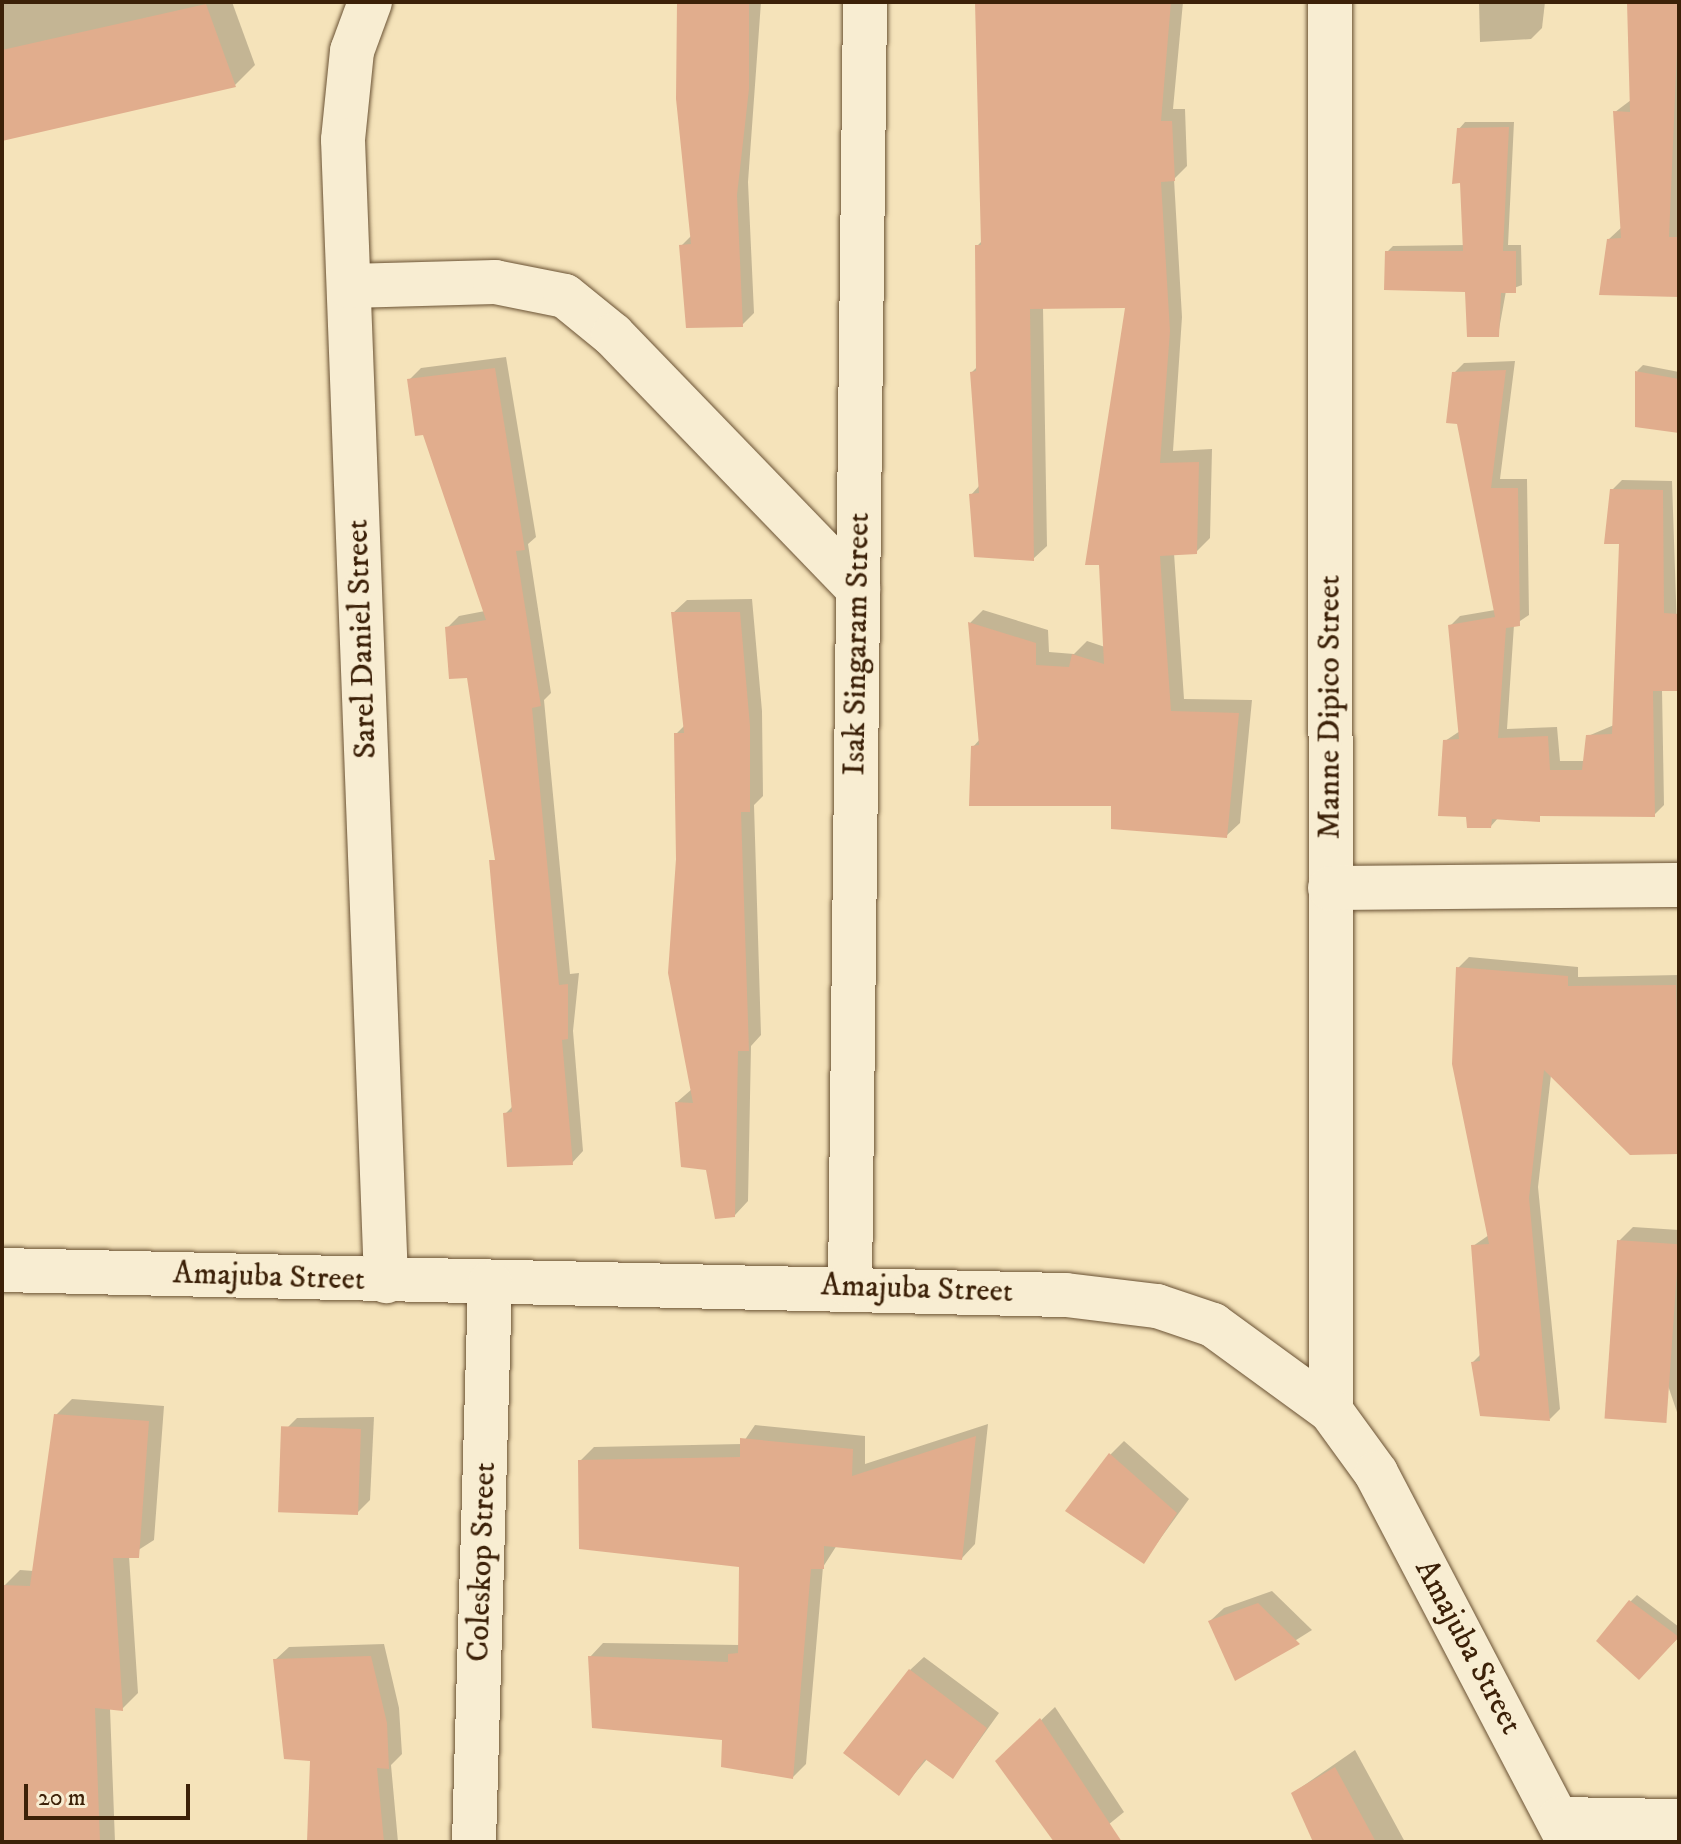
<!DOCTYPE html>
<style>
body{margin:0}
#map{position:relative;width:1681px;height:1844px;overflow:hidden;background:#f5e3ba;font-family:"IM FELL DW Pica",serif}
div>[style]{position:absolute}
.shadow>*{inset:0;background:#0003}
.building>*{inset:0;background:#e1ad8d;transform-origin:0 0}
.roads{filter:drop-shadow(0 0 2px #6a5234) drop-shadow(0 0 2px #6a5234)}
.street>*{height:44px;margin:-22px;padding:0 22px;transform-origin:22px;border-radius:22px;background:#f8edd2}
span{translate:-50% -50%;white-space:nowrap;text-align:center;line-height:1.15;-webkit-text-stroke:6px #f8edd2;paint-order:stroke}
.street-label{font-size:32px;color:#3c2108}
.frame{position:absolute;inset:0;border:4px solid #3c2108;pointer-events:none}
.scale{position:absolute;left:24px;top:1784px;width:166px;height:36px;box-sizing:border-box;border:4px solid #3c2108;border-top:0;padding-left:10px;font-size:24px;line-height:28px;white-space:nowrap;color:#3c2108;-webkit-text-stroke:6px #f8edd2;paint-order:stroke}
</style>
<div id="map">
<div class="shadow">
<div style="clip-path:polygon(2px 2px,232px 2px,255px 65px,235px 85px,2px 139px)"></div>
<div style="clip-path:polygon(677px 2px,761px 2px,748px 182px,754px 313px,742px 325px,681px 246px,692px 235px)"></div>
<div style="clip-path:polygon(977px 2px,1183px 2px,1173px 109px,1185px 109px,1187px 166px,1174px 179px,1182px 317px,1173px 451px,1212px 449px,1210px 538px,1196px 552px,1174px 553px,1184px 699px,1252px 700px,1240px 823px,1226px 836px,1113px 804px,973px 747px,981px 738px,970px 623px,983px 610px,1048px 630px,1049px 652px,1074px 654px,1087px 641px,1105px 647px,1128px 306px,1043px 307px,1047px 546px,1033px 559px,971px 495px,980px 485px,972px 372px,978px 366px,977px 246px,983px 240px)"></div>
<div style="clip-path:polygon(1479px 2px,1545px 2px,1542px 28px,1531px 39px,1480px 42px)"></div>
<div style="clip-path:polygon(1629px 2px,1679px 2px,1679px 295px,1609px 239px,1623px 226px,1615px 112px,1631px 100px)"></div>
<div style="clip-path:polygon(1465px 122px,1514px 122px,1508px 245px,1521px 245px,1522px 285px,1506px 291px,1498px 335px,1467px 290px,1387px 252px,1393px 246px,1465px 245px,1459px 129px)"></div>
<div style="clip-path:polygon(506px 357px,536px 537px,528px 544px,551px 693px,544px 700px,570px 974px,579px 973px,573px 1031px,583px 1151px,572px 1163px,505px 1114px,514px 1105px,496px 856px,468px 676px,447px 628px,459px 616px,485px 611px,409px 380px,421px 368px)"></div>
<div style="clip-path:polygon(1515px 361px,1500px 479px,1527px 479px,1529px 615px,1514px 625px,1507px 729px,1557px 727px,1560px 761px,1585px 761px,1588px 736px,1614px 725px,1621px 542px,1612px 490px,1622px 480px,1672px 481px,1679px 689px,1662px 689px,1664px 805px,1654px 815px,1545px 814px,1499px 817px,1491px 826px,1445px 741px,1460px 731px,1450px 626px,1460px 616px,1495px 610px,1454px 373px,1464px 363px)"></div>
<div style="clip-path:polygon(1643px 365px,1679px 372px,1679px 431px,1637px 371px)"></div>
<div style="clip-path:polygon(752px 599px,762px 711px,763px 796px,754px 805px,761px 1035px,751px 1046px,748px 1201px,735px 1215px,677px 1102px,692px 1089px,678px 859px,676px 734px,685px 725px,673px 613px,687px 600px)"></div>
<div style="clip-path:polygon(1469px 957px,1578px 967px,1578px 977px,1679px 975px,1679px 1152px,1630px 1153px,1551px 1075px,1538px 1187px,1560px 1409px,1550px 1419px,1473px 1362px,1482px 1353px,1473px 1246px,1489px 1235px,1458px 968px)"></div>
<div style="clip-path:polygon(1633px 1227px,1679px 1230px,1679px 1418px,1619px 1241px)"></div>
<div style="clip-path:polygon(72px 1399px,164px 1406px,154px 1540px,129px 1556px,138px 1693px,122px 1709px,110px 1708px,115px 1842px,2px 1842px,4px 1586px,20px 1570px,34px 1571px,56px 1415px)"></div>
<div style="clip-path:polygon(374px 1417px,370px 1500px,357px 1513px,283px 1432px,297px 1418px)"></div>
<div style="clip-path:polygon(988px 1424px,975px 1544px,962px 1558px,837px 1545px,823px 1567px,806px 1764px,793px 1777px,590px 1657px,603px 1643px,740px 1645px,741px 1565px,580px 1461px,594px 1447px,742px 1444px,755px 1425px,865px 1436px,865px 1464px)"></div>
<div style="clip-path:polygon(1124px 1441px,1189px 1499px,1144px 1561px,1110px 1455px)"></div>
<div style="clip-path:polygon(1272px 1591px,1312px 1630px,1236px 1678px,1210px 1621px,1224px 1608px)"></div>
<div style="clip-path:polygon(1637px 1595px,1679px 1627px,1679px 1637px,1639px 1677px,1630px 1602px)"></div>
<div style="clip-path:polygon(384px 1644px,399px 1708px,402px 1754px,391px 1765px,398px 1842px,309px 1842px,312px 1760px,275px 1660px,289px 1647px)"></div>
<div style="clip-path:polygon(924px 1657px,999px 1713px,953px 1777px,928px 1758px,898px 1793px,910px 1670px)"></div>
<div style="clip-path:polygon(1055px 1707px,1124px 1812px,1087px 1842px,1056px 1842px,998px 1761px)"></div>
<div style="clip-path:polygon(1355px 1750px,1405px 1842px,1315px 1842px,1293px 1793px)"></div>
</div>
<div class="building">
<div style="clip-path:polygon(677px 2px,749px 2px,749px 89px,737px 195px,743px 327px,686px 328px,679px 245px,691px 244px,676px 99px)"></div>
<div style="clip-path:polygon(975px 2px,1171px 2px,1161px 121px,1172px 121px,1175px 181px,1161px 182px,1170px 331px,1160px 463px,1199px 462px,1197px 554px,1160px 556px,1171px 711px,1239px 713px,1227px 838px,1111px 829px,1111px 806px,969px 806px,971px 746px,979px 745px,968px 622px,1036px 643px,1036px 665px,1069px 667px,1072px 654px,1104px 664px,1099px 565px,1085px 565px,1125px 308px,1030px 309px,1034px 561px,974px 557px,969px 494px,979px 493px,970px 372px,976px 371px,975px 245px,981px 245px)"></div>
<div style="clip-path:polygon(1627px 2px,1679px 2px,1669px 237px,1679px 237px,1679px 297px,1599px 295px,1607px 239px,1621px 238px,1613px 111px,1630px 112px)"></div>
<div style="clip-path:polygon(206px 4px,236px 87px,2px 141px,2px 50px)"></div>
<div style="clip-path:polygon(1509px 127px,1503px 251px,1516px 251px,1516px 293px,1501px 293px,1499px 337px,1467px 337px,1465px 292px,1384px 290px,1385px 251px,1463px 251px,1460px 183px,1452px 184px,1457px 128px)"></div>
<div style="clip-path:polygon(495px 368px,525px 550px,516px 551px,541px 706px,532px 708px,559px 985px,568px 984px,568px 1039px,562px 1040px,573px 1165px,507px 1167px,503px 1113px,512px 1112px,489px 860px,495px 860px,467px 678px,449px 679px,445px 627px,486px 620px,423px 435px,415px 436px,407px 379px)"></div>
<div style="clip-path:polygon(1506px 370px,1491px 488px,1518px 488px,1520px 626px,1506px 628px,1498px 738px,1548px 736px,1550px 770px,1582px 770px,1586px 735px,1612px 734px,1619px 544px,1604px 544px,1610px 489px,1663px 490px,1664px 613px,1679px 614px,1679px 691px,1653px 691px,1655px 817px,1540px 816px,1540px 822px,1492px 819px,1491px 828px,1467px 828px,1466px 817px,1438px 816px,1443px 740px,1459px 739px,1448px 625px,1495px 617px,1457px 424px,1446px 423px,1452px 372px)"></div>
<div style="clip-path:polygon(1635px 371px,1679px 379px,1679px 433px,1635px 427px)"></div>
<div style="clip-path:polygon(671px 612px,740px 612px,750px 726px,750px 812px,741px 812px,749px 1051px,738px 1051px,735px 1217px,715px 1219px,706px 1170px,681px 1167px,675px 1102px,693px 1103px,668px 973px,676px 859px,674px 733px,684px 733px)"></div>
<div style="clip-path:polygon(1456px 967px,1568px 976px,1568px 986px,1676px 985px,1679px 1154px,1630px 1155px,1544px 1070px,1529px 1198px,1550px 1421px,1480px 1416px,1471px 1362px,1480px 1361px,1471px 1245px,1489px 1244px,1452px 1064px)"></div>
<div style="left:1617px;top:1240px;width:62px;height:179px;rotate:4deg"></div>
<div style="clip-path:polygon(54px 1414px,149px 1421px,139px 1558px,113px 1558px,123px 1711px,95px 1708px,100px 1842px,2px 1842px,2px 1585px,30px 1586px)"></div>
<div style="left:361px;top:1429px;width:86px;height:80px;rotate:92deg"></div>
<div style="clip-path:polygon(976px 1436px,962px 1560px,824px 1546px,824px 1569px,811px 1569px,793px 1779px,721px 1767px,722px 1740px,592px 1728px,588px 1656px,728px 1662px,728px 1654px,738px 1653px,739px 1567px,579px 1549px,578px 1460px,740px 1457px,740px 1438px,853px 1449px,852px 1476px)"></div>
<div style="clip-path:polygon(1109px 1453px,1177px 1513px,1144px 1564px,1065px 1511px)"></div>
<div style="clip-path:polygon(1629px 1600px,1679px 1637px,1639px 1680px,1596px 1641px)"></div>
<div style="clip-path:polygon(1258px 1603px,1300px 1644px,1235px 1681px,1208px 1621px)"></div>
<div style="clip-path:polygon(371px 1656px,387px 1723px,389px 1769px,377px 1768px,384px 1842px,307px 1842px,310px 1761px,284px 1759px,273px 1659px)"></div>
<div style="clip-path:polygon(909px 1669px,987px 1728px,953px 1779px,925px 1759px,899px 1796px,843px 1753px)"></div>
<div style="clip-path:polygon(1040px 1718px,1122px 1842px,1054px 1842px,995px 1761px)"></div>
<div style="clip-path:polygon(1335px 1767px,1376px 1842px,1313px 1842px,1291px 1793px)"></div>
</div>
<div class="roads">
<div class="street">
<div style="left:370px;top:2px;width:52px;rotate:110.2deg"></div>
<div style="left:352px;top:51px;width:89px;rotate:95.8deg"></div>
<div style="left:343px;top:140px;width:1142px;rotate:87.84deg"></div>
<div style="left:1330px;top:2px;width:1409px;rotate:89.96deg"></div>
<div style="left:349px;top:286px;width:146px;rotate:-1.6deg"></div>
<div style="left:495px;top:282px;width:71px;rotate:11.3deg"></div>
<div style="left:565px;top:296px;width:62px;rotate:39.1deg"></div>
<div style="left:613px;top:335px;width:353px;rotate:46deg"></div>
<div style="left:1330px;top:888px;width:349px;rotate:-0.5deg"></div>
<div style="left:2px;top:1270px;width:1064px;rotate:1.35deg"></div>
<div style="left:1066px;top:1295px;width:92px;rotate:6.9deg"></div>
<div style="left:1157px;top:1306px;width:59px;rotate:18.7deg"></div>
<div style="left:1213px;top:1325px;width:146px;rotate:36.1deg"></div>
<div style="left:1331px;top:1411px;width:77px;rotate:54deg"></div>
<div style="left:1376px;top:1473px;width:416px;rotate:62.4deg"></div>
<div style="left:850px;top:1286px;width:1284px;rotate:-89.33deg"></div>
<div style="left:1559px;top:1819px;width:120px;rotate:1deg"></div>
<div style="left:474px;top:1842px;width:559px;rotate:-88.36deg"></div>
</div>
</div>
<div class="street-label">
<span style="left:362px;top:639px;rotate:-92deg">Sarel Daniel Street</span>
<span style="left:857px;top:644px;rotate:-89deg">Isak Singaram Street</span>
<span style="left:1330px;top:707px;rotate:-90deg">Manne Dipico Street</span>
<span style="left:269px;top:1277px;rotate:2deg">Amajuba Street</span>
<span style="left:917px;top:1289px;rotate:2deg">Amajuba Street</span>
<span style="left:482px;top:1562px;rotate:-88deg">Coleskop Street</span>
<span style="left:1468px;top:1647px;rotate:62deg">Amajuba Street</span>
</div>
<div class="frame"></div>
<div class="scale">20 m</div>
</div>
